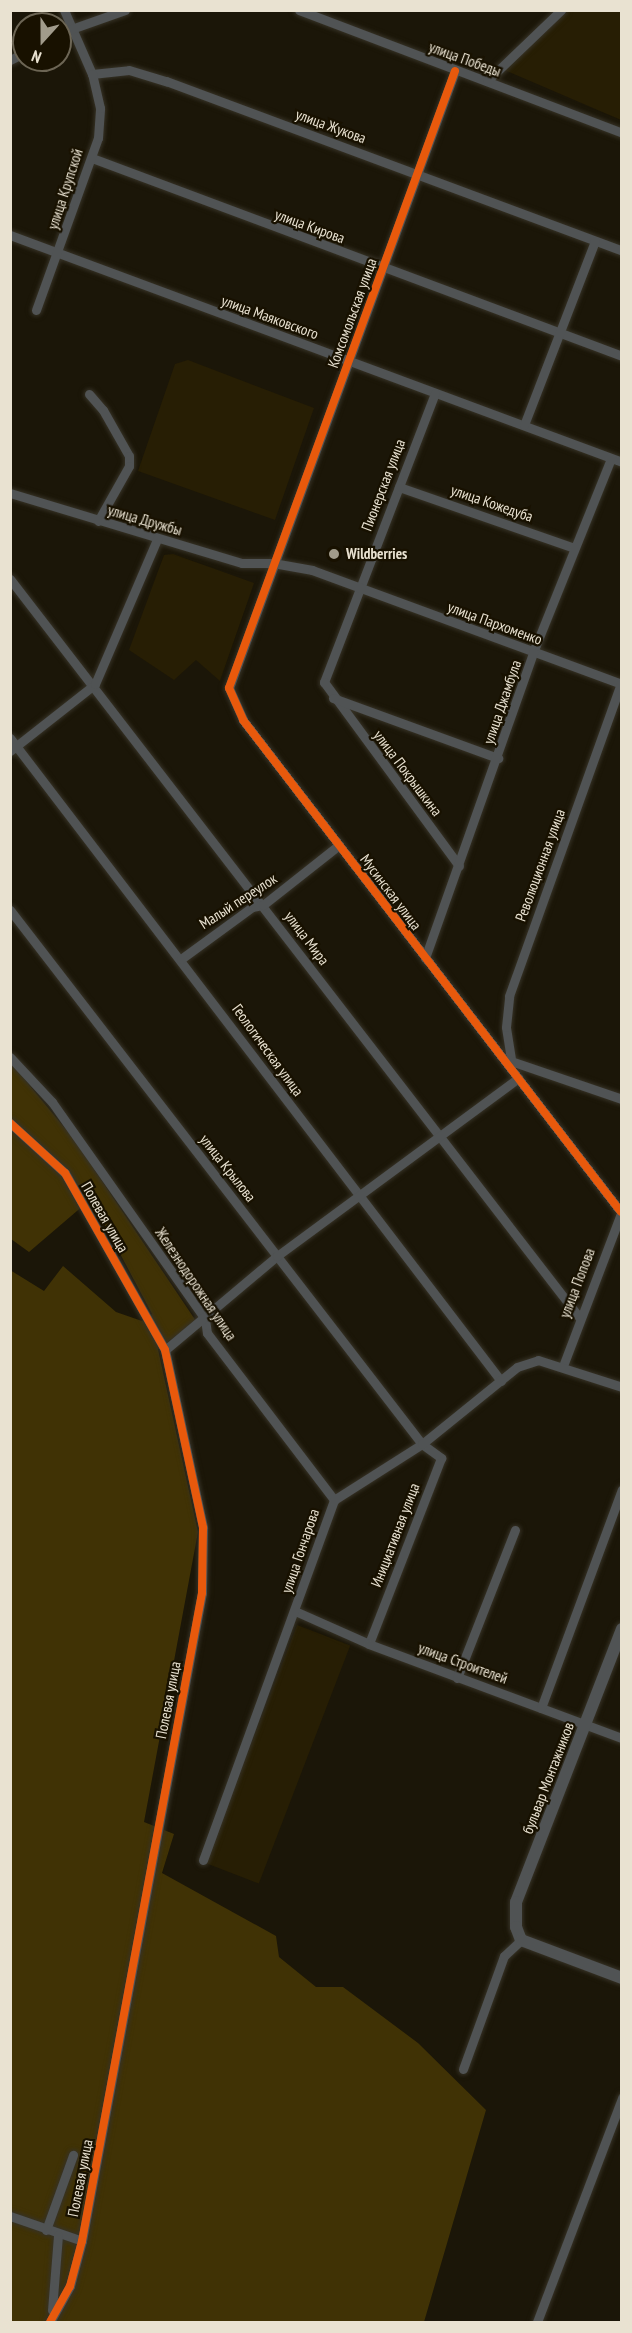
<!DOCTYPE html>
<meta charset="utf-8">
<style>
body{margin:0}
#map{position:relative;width:632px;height:2333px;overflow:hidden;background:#1b1608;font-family:"PT Sans Narrow",sans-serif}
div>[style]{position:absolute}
.built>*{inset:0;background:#271e04;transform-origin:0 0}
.green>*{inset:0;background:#403205}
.roads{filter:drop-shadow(0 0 2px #363226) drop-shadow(0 0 2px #363226)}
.minor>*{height:9px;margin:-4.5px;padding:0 4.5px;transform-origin:4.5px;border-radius:4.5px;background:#505354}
.tertiary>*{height:12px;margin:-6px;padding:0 6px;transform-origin:6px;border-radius:6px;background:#505354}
.cycleway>*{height:8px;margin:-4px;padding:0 4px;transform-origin:4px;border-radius:4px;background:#e8590c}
.dots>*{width:16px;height:16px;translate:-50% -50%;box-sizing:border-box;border:3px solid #181100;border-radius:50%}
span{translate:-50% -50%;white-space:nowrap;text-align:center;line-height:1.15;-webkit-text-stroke:4.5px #181100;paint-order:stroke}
.street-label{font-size:15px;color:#e9e2d1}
.poi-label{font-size:15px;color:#e9e2d1;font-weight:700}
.left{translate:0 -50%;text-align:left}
.frame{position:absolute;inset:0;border:12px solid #e9e2d1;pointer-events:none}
.north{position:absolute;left:12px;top:12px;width:60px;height:60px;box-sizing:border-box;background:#181100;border:2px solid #6c6554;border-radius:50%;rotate:201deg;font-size:16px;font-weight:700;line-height:24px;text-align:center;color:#e9e2d1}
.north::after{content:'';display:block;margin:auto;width:21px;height:27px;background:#a19b8b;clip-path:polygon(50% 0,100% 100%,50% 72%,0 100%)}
</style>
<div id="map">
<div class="built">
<div style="clip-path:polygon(568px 11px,621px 11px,621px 120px,502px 69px)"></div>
<div style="clip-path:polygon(188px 360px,314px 408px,275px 520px,138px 471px,175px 364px)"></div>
<div style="clip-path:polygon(173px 554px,254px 583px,220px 681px,196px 660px,174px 680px,129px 650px,164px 555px)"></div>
<div style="left:297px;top:1625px;width:57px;height:255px;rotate:21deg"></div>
</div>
<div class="green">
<div style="clip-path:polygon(11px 1063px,73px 1138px,196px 1321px,158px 1349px,198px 1532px,144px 1822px,174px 1834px,162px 1873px,276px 1936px,279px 1957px,316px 1987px,343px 1987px,418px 2043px,486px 2110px,424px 2322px,11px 2322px,10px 1270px,44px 1291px,63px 1266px,116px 1312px,142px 1321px,152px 1314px,91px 1199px,29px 1252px,11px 1239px)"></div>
</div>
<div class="roads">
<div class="minor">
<div style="left:64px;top:10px;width:70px;rotate:66.4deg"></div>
<div style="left:92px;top:74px;width:37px;rotate:-6deg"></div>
<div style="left:129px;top:70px;width:39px;rotate:17deg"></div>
<div style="left:166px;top:81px;width:487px;rotate:20.4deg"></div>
<div style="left:299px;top:10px;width:346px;rotate:20.8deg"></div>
<div style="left:60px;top:33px;width:69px;rotate:-19.5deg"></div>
<div style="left:10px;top:60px;width:16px;rotate:-27deg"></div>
<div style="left:455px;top:71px;width:657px;rotate:110.12deg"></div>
<div style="left:229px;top:688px;width:35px;rotate:66deg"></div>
<div style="left:243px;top:720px;width:620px;rotate:52.47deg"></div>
<div style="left:487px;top:81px;width:103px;rotate:-43.8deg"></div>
<div style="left:92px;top:158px;width:566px;rotate:20.48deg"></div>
<div style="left:10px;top:235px;width:653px;rotate:20.35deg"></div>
<div style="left:36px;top:310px;width:183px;rotate:-70.2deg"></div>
<div style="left:98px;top:138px;width:30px;rotate:-86deg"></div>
<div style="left:100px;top:108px;width:35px;rotate:-103deg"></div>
<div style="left:435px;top:393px;width:310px;rotate:111deg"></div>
<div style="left:324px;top:682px;width:228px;rotate:53.7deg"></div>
<div style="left:89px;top:394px;width:21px;rotate:49deg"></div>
<div style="left:103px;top:410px;width:53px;rotate:60.5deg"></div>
<div style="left:129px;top:456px;width:10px;rotate:90deg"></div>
<div style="left:129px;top:466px;width:63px;rotate:119.4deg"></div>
<div style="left:524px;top:425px;width:197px;rotate:-68.9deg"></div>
<div style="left:399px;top:487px;width:185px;rotate:19.2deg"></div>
<div style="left:10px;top:493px;width:242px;rotate:16.8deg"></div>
<div style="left:242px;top:563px;width:31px"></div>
<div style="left:273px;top:563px;width:40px;rotate:10deg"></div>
<div style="left:312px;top:570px;width:330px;rotate:20.2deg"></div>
<div style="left:10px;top:579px;width:932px;rotate:52.37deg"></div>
<div style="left:333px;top:698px;width:176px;rotate:20deg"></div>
<div style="left:10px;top:738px;width:809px;rotate:52.63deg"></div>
<div style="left:10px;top:751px;width:108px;rotate:-38.2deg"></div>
<div style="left:95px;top:684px;width:158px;rotate:-66.8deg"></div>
<div style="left:10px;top:910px;width:674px;rotate:52.35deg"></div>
<div style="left:422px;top:1444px;width:24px;rotate:36deg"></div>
<div style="left:441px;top:1458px;width:199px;rotate:111.2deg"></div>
<div style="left:425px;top:958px;width:332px;rotate:-70.5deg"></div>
<div style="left:536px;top:645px;width:201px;rotate:-68.1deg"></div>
<div style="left:181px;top:959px;width:88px;rotate:-36.2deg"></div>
<div style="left:252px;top:907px;width:11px;rotate:-10deg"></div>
<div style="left:263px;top:905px;width:97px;rotate:-38.3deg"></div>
<div style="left:10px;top:1057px;width:62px;rotate:47deg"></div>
<div style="left:52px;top:1102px;width:266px;rotate:54.8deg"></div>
<div style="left:205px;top:1319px;width:14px;rotate:82deg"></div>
<div style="left:207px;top:1333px;width:210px;rotate:52.7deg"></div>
<div style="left:511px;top:1059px;width:32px;rotate:-99deg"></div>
<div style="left:506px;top:1027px;width:31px;rotate:-84deg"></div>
<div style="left:509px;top:996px;width:331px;rotate:-70.3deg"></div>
<div style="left:508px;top:1060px;width:120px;rotate:18.9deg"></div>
<div style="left:10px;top:1123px;width:74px;rotate:42.3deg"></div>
<div style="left:65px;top:1173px;width:203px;rotate:60.5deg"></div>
<div style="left:165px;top:1350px;width:182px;rotate:77.9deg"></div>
<div style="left:203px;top:1528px;width:65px;rotate:90.9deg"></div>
<div style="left:202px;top:1593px;width:659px;rotate:100.49deg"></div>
<div style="left:82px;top:2241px;width:47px;rotate:104.9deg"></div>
<div style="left:70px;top:2286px;width:41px;rotate:119.1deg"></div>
<div style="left:165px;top:1350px;width:146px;rotate:-40deg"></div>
<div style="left:277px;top:1256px;width:300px;rotate:-36.4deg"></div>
<div style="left:563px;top:1366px;width:166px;rotate:-69.2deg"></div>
<div style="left:295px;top:1611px;width:81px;rotate:24deg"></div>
<div style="left:369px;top:1644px;width:270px;rotate:20.4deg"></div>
<div style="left:457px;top:1678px;width:159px;rotate:-68.6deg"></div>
<div style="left:541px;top:1708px;width:233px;rotate:-69.7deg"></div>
<div style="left:203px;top:1860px;width:383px;rotate:-70deg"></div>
<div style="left:334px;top:1500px;width:104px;rotate:-32.5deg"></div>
<div style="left:422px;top:1444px;width:122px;rotate:-39deg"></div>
<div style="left:517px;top:1367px;width:22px;rotate:-18deg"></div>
<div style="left:538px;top:1360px;width:88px;rotate:17.8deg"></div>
<div style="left:463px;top:2069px;width:120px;rotate:-70.1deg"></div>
<div style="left:504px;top:1956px;width:23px;rotate:-43deg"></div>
<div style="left:10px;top:2216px;width:76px;rotate:19.1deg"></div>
<div style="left:46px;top:2230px;width:80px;rotate:-70.2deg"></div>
<div style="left:52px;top:2310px;width:75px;rotate:-85.4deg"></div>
<div style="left:537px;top:2322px;width:240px;rotate:-69.2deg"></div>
</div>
<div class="tertiary">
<div style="left:622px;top:1629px;width:293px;rotate:111.2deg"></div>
<div style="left:516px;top:1902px;width:25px;rotate:90deg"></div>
<div style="left:516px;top:1927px;width:14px;rotate:69deg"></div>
<div style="left:521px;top:1940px;width:108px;rotate:20.6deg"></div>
</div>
</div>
<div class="cycleway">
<div style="left:455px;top:71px;width:657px;rotate:110.12deg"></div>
<div style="left:229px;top:688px;width:35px;rotate:66deg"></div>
<div style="left:243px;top:720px;width:620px;rotate:52.47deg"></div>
<div style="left:10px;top:1123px;width:74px;rotate:42.3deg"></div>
<div style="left:65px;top:1173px;width:203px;rotate:60.5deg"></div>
<div style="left:165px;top:1350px;width:182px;rotate:77.9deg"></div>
<div style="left:203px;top:1528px;width:65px;rotate:90.9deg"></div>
<div style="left:202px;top:1593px;width:659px;rotate:100.49deg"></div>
<div style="left:82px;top:2241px;width:47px;rotate:104.9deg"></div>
<div style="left:70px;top:2286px;width:41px;rotate:119.1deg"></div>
</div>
<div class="dots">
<div style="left:334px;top:554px;background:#a19b8b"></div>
</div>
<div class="street-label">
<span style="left:465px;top:59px;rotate:20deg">улица Победы</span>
<span style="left:331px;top:126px;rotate:20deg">улица Жукова</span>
<span style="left:65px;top:189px;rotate:-72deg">улица Крупской</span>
<span style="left:310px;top:226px;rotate:20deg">улица Кирова</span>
<span style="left:352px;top:313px;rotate:-70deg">Комсомольская улица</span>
<span style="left:270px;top:317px;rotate:20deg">улица Маяковского</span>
<span style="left:383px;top:485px;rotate:-69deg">Пионерская улица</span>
<span style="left:492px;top:503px;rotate:19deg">улица Кожедуба</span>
<span style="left:145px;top:520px;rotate:16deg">улица Дружбы</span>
<span style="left:495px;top:623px;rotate:20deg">улица Пархоменко</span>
<span style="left:502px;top:702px;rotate:-71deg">улица Джамбула</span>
<span style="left:408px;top:773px;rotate:53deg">улица Покрышкина</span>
<span style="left:540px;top:865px;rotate:-70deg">Революционная улица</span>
<span style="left:391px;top:892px;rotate:53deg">Мусинская улица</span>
<span style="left:238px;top:901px;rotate:-33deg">Малый переулок</span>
<span style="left:307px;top:938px;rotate:53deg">улица Мира</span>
<span style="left:268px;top:1050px;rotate:54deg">Геологическая улица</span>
<span style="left:228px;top:1168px;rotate:52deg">улица Крылова</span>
<span style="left:105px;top:1217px;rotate:60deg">Полевая улица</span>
<span style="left:577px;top:1283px;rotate:-69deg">улица Попова</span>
<span style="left:196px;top:1284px;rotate:56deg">Железнодорожная улица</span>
<span style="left:395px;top:1535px;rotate:-69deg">Инициативная улица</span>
<span style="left:300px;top:1551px;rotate:-71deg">улица Гончарова</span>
<span style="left:463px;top:1663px;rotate:20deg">улица Строителей</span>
<span style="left:168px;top:1700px;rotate:-79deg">Полевая улица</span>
<span style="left:548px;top:1778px;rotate:-69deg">бульвар Монтажников</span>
<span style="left:80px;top:2178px;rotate:-79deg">Полевая улица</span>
</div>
<div class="poi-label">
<span class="left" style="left:346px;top:554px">Wildberries</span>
</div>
<div class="frame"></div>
<div class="north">N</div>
</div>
